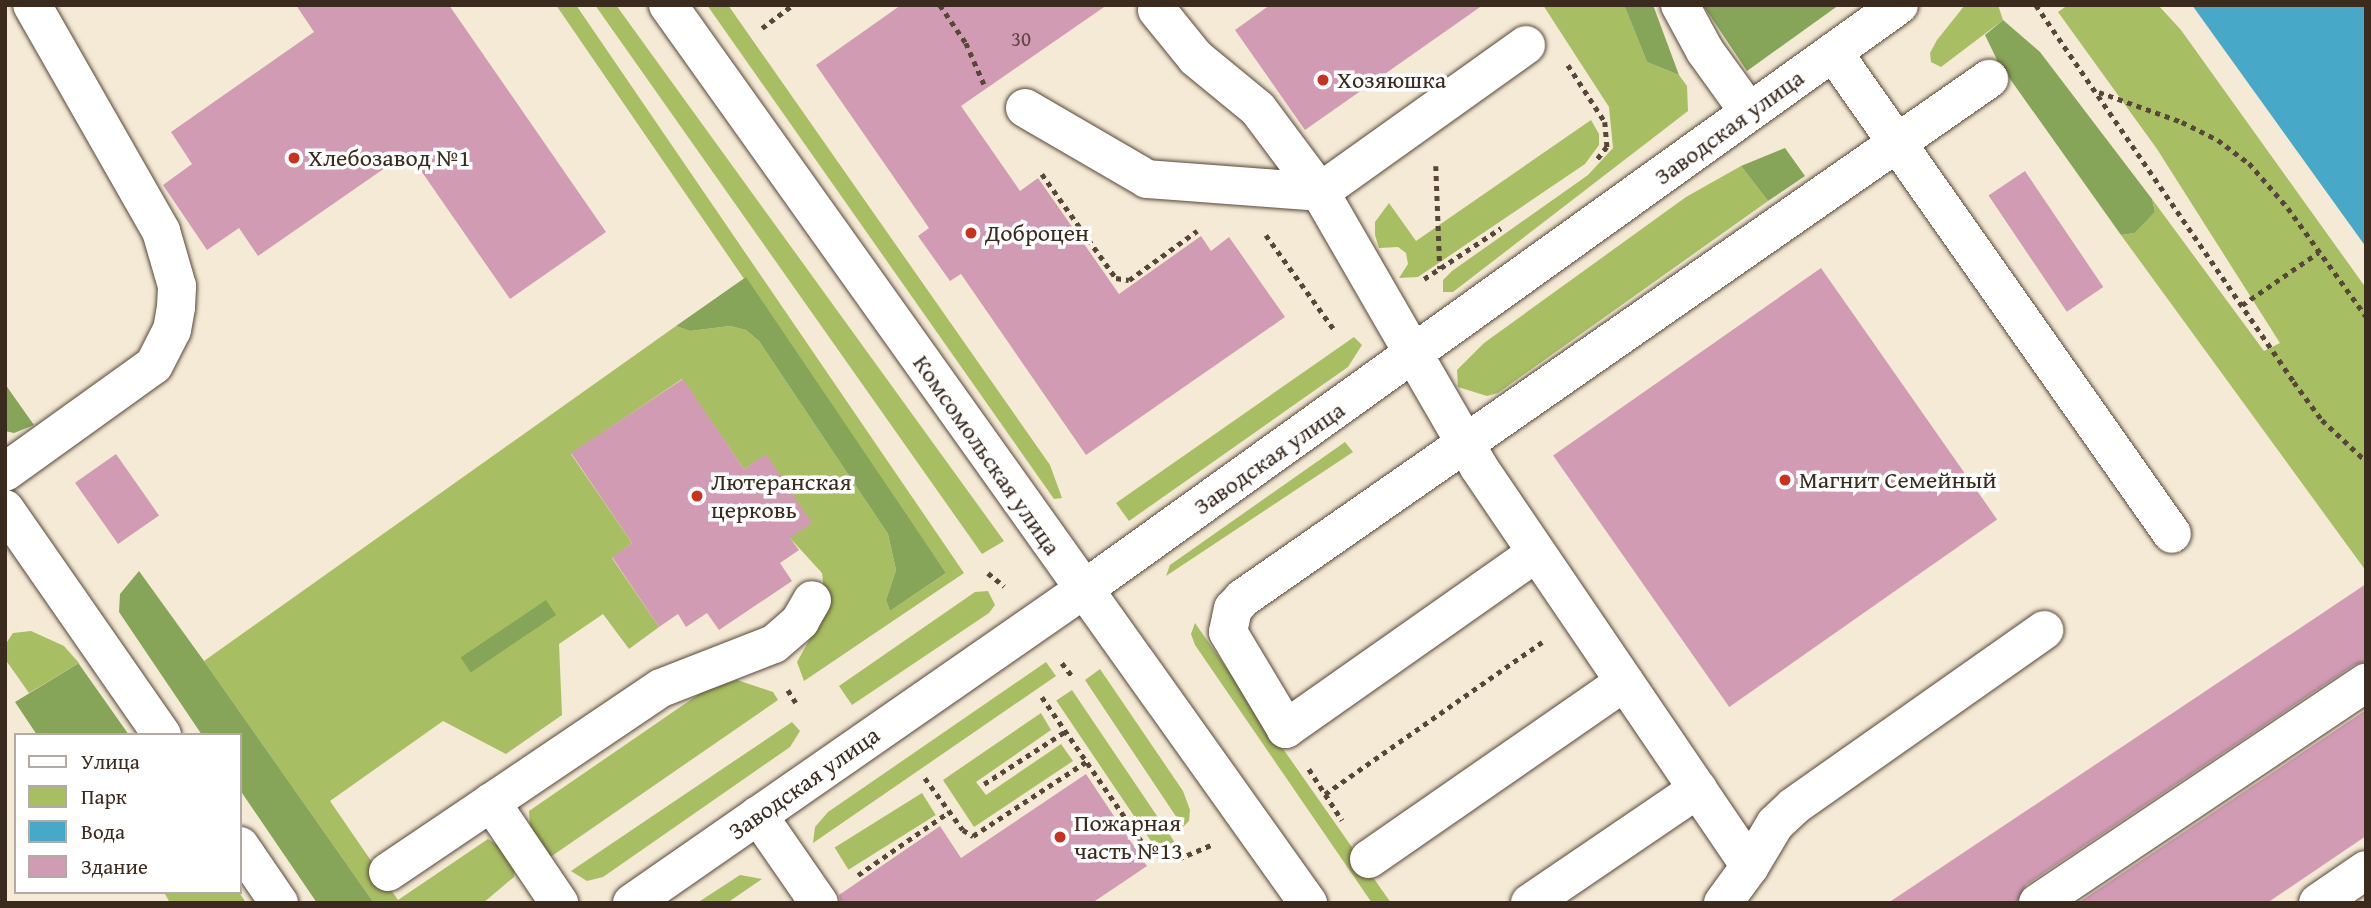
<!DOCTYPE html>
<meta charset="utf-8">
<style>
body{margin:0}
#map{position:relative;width:2371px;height:908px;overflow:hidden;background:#f5ead5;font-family:"Gentium Book Plus",serif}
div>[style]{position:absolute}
.green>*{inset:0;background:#a8be62;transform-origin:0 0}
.forest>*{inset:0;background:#86a558;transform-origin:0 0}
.water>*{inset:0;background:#47a8c7}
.building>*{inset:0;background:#d29bb4;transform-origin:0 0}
.path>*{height:4.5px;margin-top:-2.25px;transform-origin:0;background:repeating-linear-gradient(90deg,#574739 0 5px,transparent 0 10px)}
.roads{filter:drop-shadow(0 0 2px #574739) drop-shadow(0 0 2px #574739)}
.minor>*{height:38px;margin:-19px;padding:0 19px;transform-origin:19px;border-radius:19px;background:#fff}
.dots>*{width:19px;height:19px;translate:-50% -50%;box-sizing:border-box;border:4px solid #fff;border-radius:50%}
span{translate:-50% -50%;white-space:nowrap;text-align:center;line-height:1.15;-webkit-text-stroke:7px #fff;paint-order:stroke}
.number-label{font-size:21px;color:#614644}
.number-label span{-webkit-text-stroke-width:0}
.poi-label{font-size:24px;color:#3b2a1e}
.left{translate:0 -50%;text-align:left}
.street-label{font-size:24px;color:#3b2a1e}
.frame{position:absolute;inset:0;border:7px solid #3b2a1e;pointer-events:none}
.legend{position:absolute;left:14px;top:733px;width:228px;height:161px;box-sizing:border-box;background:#fff;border:2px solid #b1aaa5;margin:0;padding:9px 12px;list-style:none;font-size:21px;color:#3b2a1e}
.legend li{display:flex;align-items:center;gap:14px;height:35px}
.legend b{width:35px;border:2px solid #b1aaa5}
</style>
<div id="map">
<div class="green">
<div style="clip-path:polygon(556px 5px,576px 5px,964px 573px,804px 681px,797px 662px,826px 610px,822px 573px,790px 538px,766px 455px,744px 469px,682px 379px,571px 454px,632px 543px,612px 558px,659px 627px,629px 649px,603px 614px,559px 644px,562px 715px,506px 754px,443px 721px,330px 801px,398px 900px,488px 839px,499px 846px,515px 869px,514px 877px,483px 903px,374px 903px,204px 661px,676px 326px,690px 331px,730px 326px,746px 330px,759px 341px,888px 534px,896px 570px,886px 600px,890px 611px,946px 573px)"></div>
<div style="clip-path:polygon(595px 5px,616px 5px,1004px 541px,982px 554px)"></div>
<div style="clip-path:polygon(707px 5px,728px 5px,1050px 465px,1062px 498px,1054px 499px)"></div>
<div style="clip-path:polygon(1543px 5px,1624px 5px,1647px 62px,1679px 75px,1687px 86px,1688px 111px,1453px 292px,1443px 292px,1443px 280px,1452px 271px,1588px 175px,1613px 148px,1609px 107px)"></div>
<div style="clip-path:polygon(1965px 5px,1998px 5px,2003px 20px,1941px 67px,1931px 62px,1930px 53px,1937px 40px)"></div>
<div style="clip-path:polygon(2068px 5px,2158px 5px,2181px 30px,2366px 288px,2366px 571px,2121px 235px,2135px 233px,2155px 212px,2152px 199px,2264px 351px,2280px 343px,2157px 149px,2058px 12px)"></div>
<div style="clip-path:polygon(1591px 120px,1599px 134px,1599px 145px,1585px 164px,1418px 277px,1399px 278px,1408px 264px,1406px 253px,1398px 247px,1379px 248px,1375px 235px,1375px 222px,1389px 203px,1416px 241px)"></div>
<div style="clip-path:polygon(1741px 166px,1768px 201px,1498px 393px,1487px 396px,1458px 387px,1457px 370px,1484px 343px,1686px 197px)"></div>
<div style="clip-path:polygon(1354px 337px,1362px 345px,1348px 367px,1129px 521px,1116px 503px)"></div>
<div style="clip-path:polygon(1345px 442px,1353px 452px,1166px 576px,1170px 565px)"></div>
<div style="clip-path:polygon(988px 591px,995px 605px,989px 613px,852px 705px,839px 686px,975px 592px)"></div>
<div style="clip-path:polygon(1195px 623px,1391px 903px,1372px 903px,1195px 645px,1191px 634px)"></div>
<div style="clip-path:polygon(31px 631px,64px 646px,79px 663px,29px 693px,5px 659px,5px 645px,13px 633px)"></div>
<div style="clip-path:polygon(1046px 662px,1056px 676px,813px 843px,815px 827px,828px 812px)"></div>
<div style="clip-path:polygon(1100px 669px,1183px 791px,1190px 810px,1189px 821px,1183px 827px,1085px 680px)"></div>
<div style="clip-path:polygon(737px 680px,773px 692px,778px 700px,549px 858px,530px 827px,529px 811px,702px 692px)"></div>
<div style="left:1072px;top:690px;width:184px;height:19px;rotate:56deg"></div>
<div style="clip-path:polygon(1041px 713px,1051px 730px,976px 782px,986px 795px,1061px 744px,1073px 761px,974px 827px,943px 780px)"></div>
<div style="clip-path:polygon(792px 722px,800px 731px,790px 747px,603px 877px,587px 881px,571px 871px)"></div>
<div style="left:922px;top:793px;width:26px;height:103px;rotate:58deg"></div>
<div style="clip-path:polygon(740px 875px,762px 879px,727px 903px,697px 903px)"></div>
<div style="clip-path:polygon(164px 892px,239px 892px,246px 903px,170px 903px)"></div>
</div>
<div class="forest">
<div style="clip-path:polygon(1624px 5px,1653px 5px,1679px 75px,1647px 62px)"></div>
<div style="clip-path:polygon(1703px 5px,1839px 5px,1747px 71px)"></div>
<div style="clip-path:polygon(2003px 20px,2040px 52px,2152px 199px,2155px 212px,2135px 233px,2121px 235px,1998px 62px,1985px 35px)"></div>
<div style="clip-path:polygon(1785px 148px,1805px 176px,1768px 201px,1741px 166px)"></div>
<div style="clip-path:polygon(746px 277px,946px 573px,890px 611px,886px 600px,896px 570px,888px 534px,759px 341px,746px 330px,730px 326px,690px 331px,676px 326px)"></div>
<div style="clip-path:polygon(5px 384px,34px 425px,14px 433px,5px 431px)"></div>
<div style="clip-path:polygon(139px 571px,204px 661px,374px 903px,317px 903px,240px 790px,240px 735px,202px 735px,119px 612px,120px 594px)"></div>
<div style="left:546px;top:600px;width:18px;height:103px;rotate:56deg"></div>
<div style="clip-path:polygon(79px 663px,79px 664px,129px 735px,37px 735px,15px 702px)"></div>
</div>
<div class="water">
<div style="clip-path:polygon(2192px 5px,2366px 5px,2366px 247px)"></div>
</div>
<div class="building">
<div style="clip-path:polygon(296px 5px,449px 5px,606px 232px,510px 299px,408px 152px,258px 256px,239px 228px,207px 250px,163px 185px,192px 164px,171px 132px,314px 32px)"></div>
<div style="clip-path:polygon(901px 5px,1107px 5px,961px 106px,1020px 191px,1038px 178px,1119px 294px,1201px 236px,1211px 251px,1229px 237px,1285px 317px,1086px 455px,961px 274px,950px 281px,918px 236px,929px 228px,816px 65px)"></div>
<div style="clip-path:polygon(1270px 5px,1483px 5px,1305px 130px,1235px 30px)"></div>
<div style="left:2025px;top:171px;width:140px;height:44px;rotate:56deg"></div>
<div style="left:1821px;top:268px;width:307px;height:327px;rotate:55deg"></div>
<div style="clip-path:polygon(683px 379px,744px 469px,766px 454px,812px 523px,790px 538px,799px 550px,780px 563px,792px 581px,719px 630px,707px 613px,686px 627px,678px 614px,659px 627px,612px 557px,632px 543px,571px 453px)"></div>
<div style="left:116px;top:454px;width:75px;height:50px;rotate:55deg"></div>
<div style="clip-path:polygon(2366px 584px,2366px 661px,2354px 665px,2026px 885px,2016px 903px,1888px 903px)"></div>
<div style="clip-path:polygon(2366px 710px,2366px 836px,2267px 903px,2078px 903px)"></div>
<div style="clip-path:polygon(1086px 774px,1147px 866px,1092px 903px,841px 903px,839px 895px,940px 826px,961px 858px)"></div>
</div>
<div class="path">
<div style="left:940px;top:5px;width:46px;rotate:55.6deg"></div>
<div style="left:966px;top:43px;width:45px;rotate:66.3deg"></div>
<div style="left:2036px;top:5px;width:457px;rotate:55.6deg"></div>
<div style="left:2294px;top:382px;width:47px;rotate:53.6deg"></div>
<div style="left:2322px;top:420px;width:60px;rotate:43deg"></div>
<div style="left:762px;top:28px;width:39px;rotate:-37deg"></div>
<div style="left:1568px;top:65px;width:68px;rotate:57deg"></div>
<div style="left:1605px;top:122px;width:25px;rotate:85deg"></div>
<div style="left:1607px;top:147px;width:16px;rotate:128deg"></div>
<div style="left:2099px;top:92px;width:88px;rotate:19.9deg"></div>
<div style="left:2182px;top:122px;width:40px;rotate:26.6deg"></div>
<div style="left:2218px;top:140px;width:39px;rotate:37deg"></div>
<div style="left:2249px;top:163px;width:60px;rotate:49.1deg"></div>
<div style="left:2288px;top:208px;width:133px;rotate:54.2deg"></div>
<div style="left:1436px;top:166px;width:103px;rotate:87.8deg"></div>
<div style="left:1042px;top:174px;width:128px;rotate:54.6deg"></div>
<div style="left:1116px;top:278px;width:13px;rotate:9deg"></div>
<div style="left:1129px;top:280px;width:84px;rotate:-35.8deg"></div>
<div style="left:1266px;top:235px;width:115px;rotate:54.2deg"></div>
<div style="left:1424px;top:279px;width:92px;rotate:-33.5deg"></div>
<div style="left:2242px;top:305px;width:93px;rotate:-34.5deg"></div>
<div style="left:988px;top:573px;width:21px;rotate:39deg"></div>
<div style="left:1062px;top:663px;width:16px;rotate:52deg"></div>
<div style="left:788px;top:690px;width:15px;rotate:58deg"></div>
<div style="left:1042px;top:697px;width:185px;rotate:55.4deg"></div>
<div style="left:1147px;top:849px;width:22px;rotate:27deg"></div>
<div style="left:1167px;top:859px;width:11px"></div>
<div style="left:1178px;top:859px;width:36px;rotate:-23deg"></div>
<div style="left:1309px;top:769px;width:61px;rotate:57.1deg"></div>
<div style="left:925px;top:778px;width:64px;rotate:53.8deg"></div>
<div style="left:963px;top:830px;width:12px;rotate:31deg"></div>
<div style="left:973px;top:836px;width:136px;rotate:-33.3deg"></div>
<div style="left:984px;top:784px;width:98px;rotate:-32.9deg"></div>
<div style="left:1325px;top:794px;width:265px;rotate:-35deg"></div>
<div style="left:858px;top:875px;width:111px;rotate:-34.7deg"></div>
</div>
<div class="roads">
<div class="minor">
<div style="left:668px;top:5px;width:1103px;rotate:54.52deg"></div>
<div style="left:1680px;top:5px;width:52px;rotate:61.5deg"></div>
<div style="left:1705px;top:51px;width:75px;rotate:54.2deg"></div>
<div style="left:1157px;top:10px;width:62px;rotate:50.9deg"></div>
<div style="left:1196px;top:58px;width:80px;rotate:39.4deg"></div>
<div style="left:1258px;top:109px;width:104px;rotate:53.2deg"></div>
<div style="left:1320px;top:192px;width:316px;rotate:60deg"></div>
<div style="left:1478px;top:466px;width:484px;rotate:55.8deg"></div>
<div style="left:1750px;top:866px;width:46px;rotate:126.1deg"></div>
<div style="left:1833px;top:52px;width:589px;rotate:54.88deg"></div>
<div style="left:1025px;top:108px;width:141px;rotate:30.2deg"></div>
<div style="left:1147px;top:179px;width:173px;rotate:4.3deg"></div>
<div style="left:1320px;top:192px;width:253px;rotate:-35.5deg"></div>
<div style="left:5px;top:472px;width:183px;rotate:-35.7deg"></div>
<div style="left:154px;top:365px;width:39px;rotate:-63deg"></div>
<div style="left:172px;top:330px;width:23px;rotate:-80deg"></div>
<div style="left:176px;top:307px;width:21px;rotate:-87deg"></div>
<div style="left:177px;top:286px;width:57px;rotate:-106.2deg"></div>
<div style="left:161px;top:231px;width:260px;rotate:-119.7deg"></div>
<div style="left:5px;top:509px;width:275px;rotate:55.2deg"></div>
<div style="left:1536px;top:553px;width:306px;rotate:144.9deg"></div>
<div style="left:1286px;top:729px;width:113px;rotate:-120.9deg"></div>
<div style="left:1228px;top:632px;width:24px;rotate:-78deg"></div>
<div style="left:1233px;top:609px;width:15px;rotate:-48deg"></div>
<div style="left:1243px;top:598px;width:909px;rotate:-34.83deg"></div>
<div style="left:491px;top:802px;width:122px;rotate:56deg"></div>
<div style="left:758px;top:815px;width:107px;rotate:55.3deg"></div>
<div style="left:240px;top:846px;width:69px;rotate:55.6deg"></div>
<div style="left:1369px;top:859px;width:311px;rotate:-34.7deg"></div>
<div style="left:1750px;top:866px;width:49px;rotate:-59.2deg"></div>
<div style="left:1775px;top:824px;width:26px;rotate:-43deg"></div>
<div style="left:1794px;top:806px;width:306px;rotate:-35.1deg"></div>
<div style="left:388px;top:872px;width:329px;rotate:-34deg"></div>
<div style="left:661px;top:688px;width:121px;rotate:-21.3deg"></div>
<div style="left:774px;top:644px;width:35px;rotate:-41deg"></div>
<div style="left:800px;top:621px;width:24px;rotate:-60deg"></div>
<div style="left:632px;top:903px;width:549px;rotate:-34.76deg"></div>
<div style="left:1083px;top:590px;width:1004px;rotate:-35.64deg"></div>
<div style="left:1530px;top:903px;width:203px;rotate:-34.2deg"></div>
<div style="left:2038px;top:903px;width:395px;rotate:-33.9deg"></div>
<div style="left:2318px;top:903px;width:58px;rotate:-34.5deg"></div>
</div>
</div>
<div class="dots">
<div style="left:1323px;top:80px;background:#c8321e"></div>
<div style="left:294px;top:158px;background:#c8321e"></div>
<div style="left:971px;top:233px;background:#c8321e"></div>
<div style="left:1785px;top:480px;background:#c8321e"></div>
<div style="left:697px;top:496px;background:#c8321e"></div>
<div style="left:1060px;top:837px;background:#c8321e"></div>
</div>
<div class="number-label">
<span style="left:1021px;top:39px">30</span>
</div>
<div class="poi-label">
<span class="left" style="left:1337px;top:80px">Хозяюшка</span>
<span class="left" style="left:308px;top:158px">Хлебозавод №1</span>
<span class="left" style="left:985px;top:233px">Доброцен</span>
<span class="left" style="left:1799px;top:480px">Магнит Семейный</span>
<span class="left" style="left:711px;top:496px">Лютеранская<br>церковь</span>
<span class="left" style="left:1074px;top:837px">Пожарная<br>часть №13</span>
</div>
<div class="street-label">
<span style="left:1729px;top:127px;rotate:-36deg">Заводская улица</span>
<span style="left:987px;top:455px;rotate:55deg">Комсомольская улица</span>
<span style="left:1269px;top:458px;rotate:-35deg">Заводская улица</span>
<span style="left:804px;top:783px;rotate:-35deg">Заводская улица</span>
</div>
<div class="frame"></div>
<ul class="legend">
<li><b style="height:9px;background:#fff"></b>Улица</li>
<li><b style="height:19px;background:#a8be62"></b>Парк</li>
<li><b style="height:19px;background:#47a8c7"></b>Вода</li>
<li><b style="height:19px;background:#d29bb4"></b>Здание</li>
</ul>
</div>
